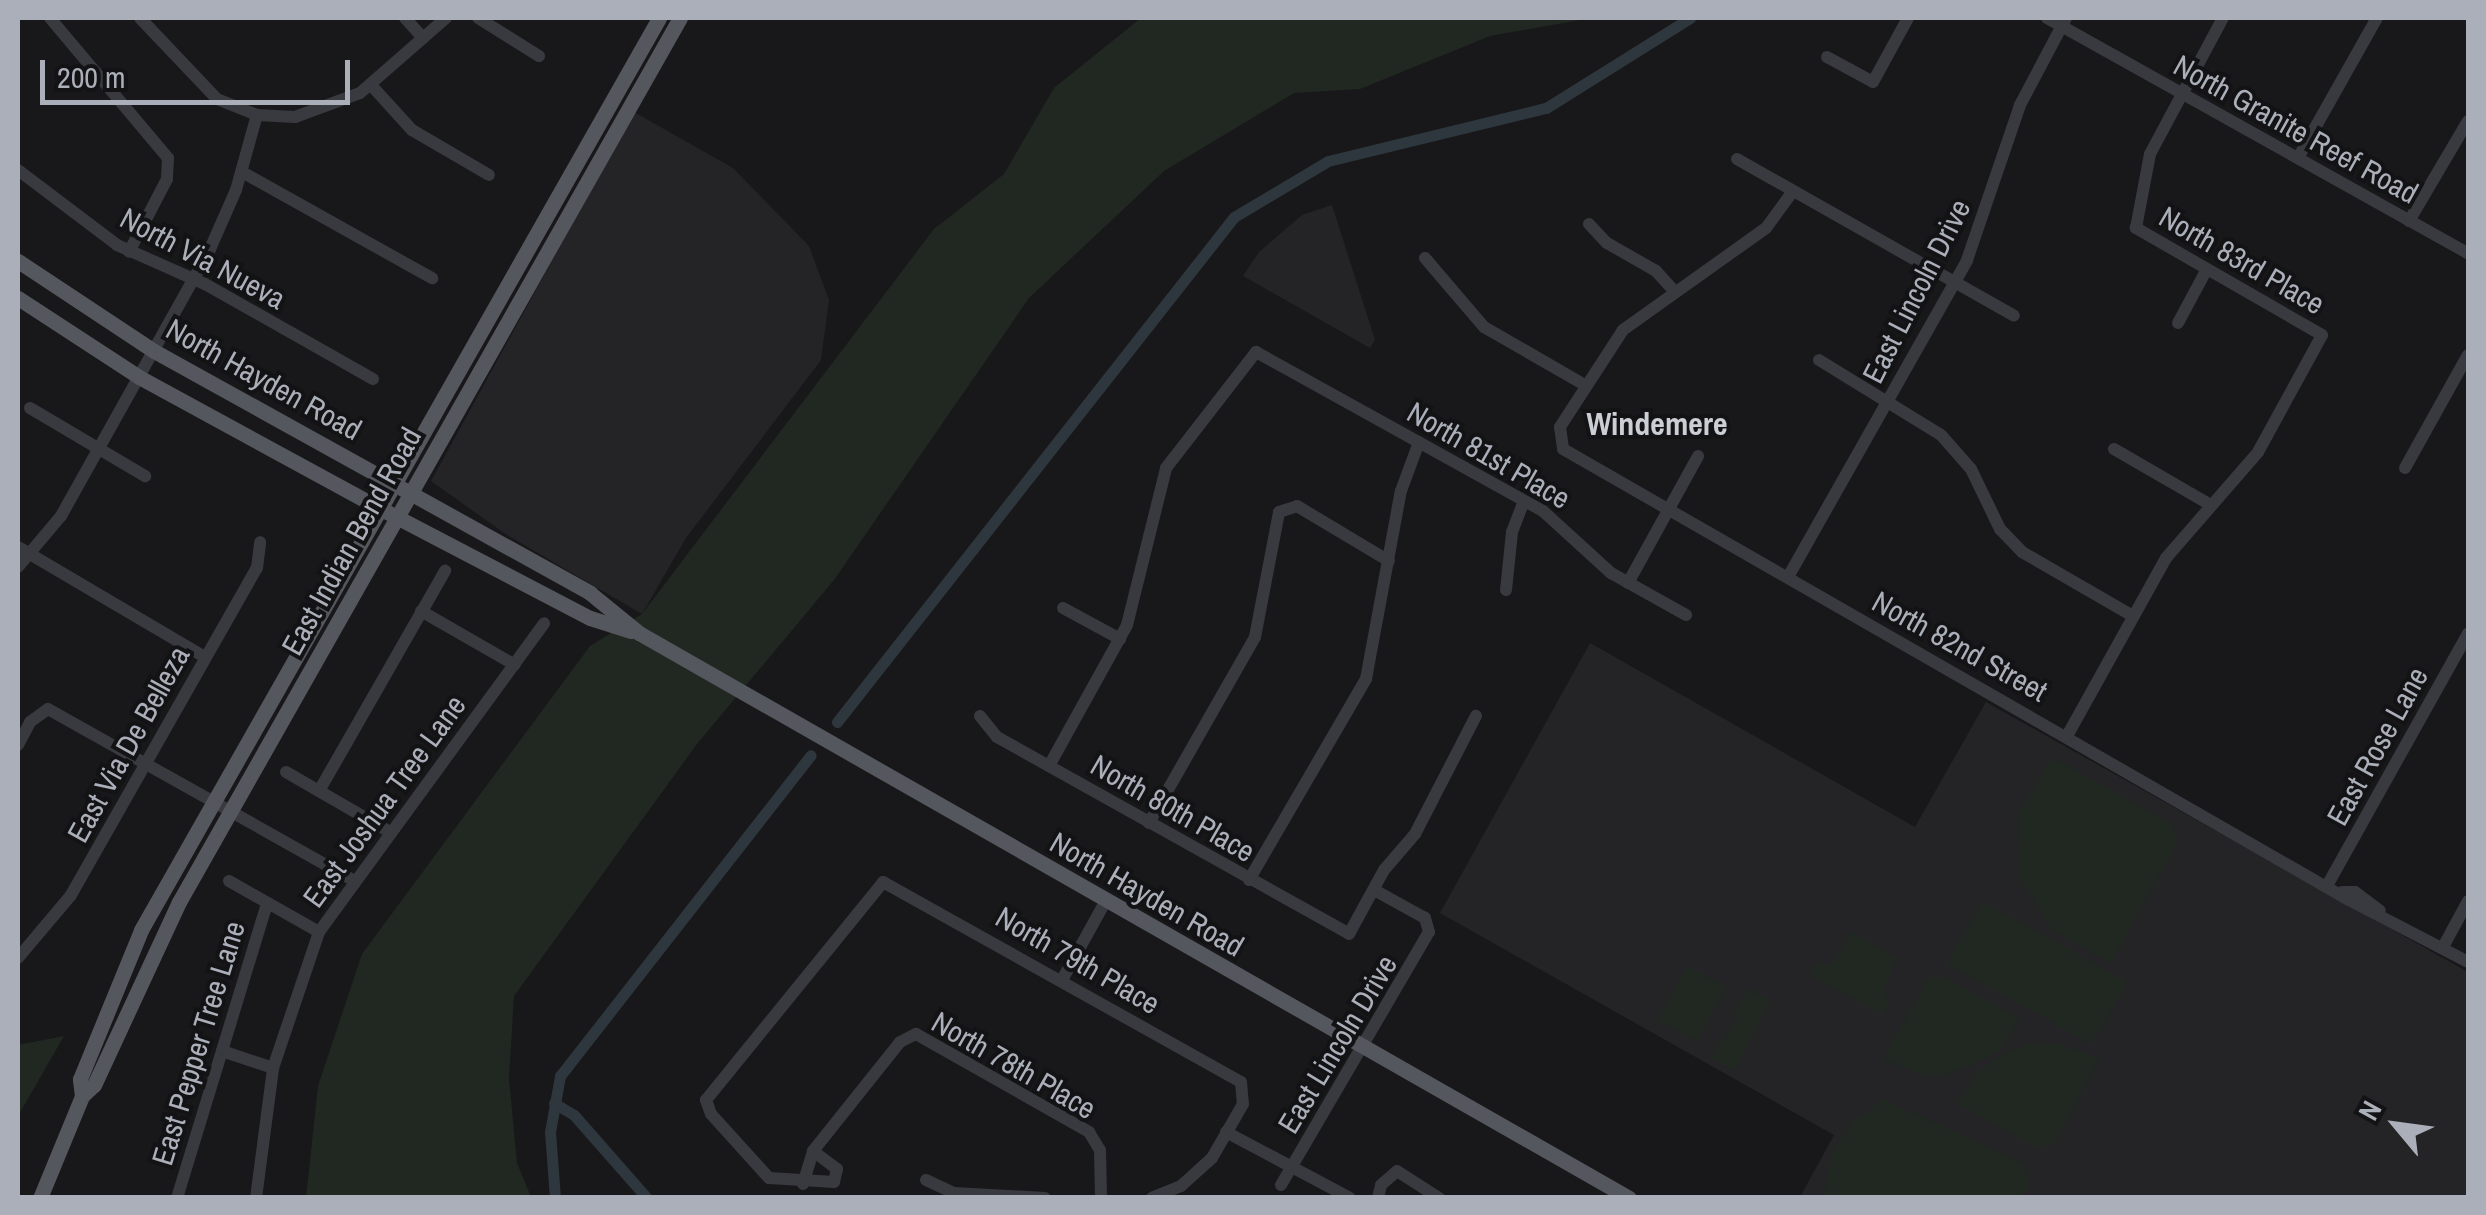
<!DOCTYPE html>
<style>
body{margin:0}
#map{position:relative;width:2486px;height:1215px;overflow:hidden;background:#18181a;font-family:"Archivo Narrow",sans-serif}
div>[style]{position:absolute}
.built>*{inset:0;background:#242427}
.green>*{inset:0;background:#202821;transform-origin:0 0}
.canal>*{height:11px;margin:-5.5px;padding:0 5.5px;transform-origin:5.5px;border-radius:5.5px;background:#2e373e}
.minor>*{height:12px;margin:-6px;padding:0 6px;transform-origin:6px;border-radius:6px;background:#393a3f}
.major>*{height:15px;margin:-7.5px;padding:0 7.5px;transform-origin:7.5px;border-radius:7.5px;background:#55575e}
span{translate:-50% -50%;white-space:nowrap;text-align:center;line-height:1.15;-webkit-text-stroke:8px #131315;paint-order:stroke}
.street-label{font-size:30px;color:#abafb9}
.neighbourhood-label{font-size:32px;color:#cbced5;font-weight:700}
.frame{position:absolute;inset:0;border:20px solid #abafb9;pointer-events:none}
.north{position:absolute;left:2346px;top:1075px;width:100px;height:100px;-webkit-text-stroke:8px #131315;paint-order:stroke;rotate:299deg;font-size:28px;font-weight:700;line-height:40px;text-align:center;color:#abafb9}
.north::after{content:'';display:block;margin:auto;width:35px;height:45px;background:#abafb9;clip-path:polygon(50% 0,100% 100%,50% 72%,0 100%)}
.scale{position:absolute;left:40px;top:60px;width:310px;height:45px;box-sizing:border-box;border:5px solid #abafb9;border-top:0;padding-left:12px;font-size:30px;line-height:35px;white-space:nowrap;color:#abafb9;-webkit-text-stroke:8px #131315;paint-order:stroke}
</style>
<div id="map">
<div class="built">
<div style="clip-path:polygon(634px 112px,733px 168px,809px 246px,829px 300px,821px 360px,686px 538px,642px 614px,507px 535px,431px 481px)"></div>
<div style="clip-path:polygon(1332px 205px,1375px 340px,1370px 348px,1243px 276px,1259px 252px,1302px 215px)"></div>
<div style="clip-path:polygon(1590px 643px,1915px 827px,1986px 702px,2468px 972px,2468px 1197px,1800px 1197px,1834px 1135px,1440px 913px)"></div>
</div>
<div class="green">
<div style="clip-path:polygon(1141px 18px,1591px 18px,1490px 36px,1360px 89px,1294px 93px,1164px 171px,1029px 298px,834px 580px,697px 744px,514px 996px,509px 1078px,517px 1163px,531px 1197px,306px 1198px,318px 1086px,362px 954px,590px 646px,642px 614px,934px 229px,1004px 174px,1054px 88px)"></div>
<div style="clip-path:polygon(2052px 757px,2172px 824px,2178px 841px,2111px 963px,2053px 931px,2020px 878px,2017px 817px)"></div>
<div style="left:1982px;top:901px;width:166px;height:72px;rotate:29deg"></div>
<div style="clip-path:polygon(1851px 932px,1897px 958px,1883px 990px,1889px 1001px,1884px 1015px,1811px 976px,1818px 961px,1832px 965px)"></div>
<div style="left:1687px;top:966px;width:45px;height:61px;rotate:29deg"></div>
<div style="clip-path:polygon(1929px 977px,1945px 977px,2020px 1019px,1999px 1052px,1944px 1076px,1921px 1075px,1883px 1059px)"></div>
<div style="clip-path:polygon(1747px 988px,1771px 1001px,1734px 1071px,1710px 1058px,1739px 1017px,1733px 1013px)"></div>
<div style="clip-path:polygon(64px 1036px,18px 1116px,18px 1045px)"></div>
<div style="clip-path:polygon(2060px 1044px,2099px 1059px,2055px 1144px,2036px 1148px,1957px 1103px,1979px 1070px,2002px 1054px,2032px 1043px)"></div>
<div style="clip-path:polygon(1883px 1099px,2023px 1163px,2029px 1185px,2022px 1197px,1823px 1197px,1833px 1150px,1854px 1121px)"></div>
</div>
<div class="canal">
<div style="left:837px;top:722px;width:642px;rotate:-51.83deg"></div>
<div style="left:1234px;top:217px;width:109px;rotate:-30.8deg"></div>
<div style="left:1328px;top:161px;width:224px;rotate:-13.7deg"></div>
<div style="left:1546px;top:108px;width:170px;rotate:-32deg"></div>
<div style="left:554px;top:1103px;width:23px;rotate:31deg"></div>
<div style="left:574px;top:1115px;width:111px;rotate:48.7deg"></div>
<div style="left:555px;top:1198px;width:66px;rotate:-94.3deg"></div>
<div style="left:550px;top:1132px;width:57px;rotate:-79.9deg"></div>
<div style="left:560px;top:1076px;width:407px;rotate:-52deg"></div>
</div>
<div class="minor">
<div style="left:50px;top:18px;width:183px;rotate:49.9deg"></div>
<div style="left:168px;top:158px;width:21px;rotate:93deg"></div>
<div style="left:167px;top:179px;width:82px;rotate:117.5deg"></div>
<div style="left:140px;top:18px;width:112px;rotate:46.5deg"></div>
<div style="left:217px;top:99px;width:43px;rotate:21.8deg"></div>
<div style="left:257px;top:115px;width:38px;rotate:3deg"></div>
<div style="left:295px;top:117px;width:69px;rotate:-20.3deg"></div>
<div style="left:360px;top:93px;width:114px;rotate:-41.1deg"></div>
<div style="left:405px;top:18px;width:27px;rotate:48deg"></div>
<div style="left:478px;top:18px;width:72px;rotate:31.9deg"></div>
<div style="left:2047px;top:18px;width:482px;rotate:29.2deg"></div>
<div style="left:1827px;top:57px;width:52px;rotate:28.5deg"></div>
<div style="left:1873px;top:82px;width:73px;rotate:-61.3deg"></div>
<div style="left:371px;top:85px;width:61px;rotate:47.7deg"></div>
<div style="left:412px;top:130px;width:89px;rotate:30.3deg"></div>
<div style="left:2298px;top:158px;width:161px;rotate:-60.6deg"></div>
<div style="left:1737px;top:159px;width:318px;rotate:29.5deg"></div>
<div style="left:18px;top:170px;width:124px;rotate:37.1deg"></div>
<div style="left:117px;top:245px;width:96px;rotate:23.9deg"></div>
<div style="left:205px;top:284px;width:193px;rotate:29.5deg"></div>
<div style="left:242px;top:172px;width:218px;rotate:29.2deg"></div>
<div style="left:1793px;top:191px;width:46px;rotate:126.1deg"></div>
<div style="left:1766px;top:228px;width:176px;rotate:144.5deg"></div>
<div style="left:1623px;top:330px;width:116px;rotate:123deg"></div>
<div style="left:1560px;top:427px;width:22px;rotate:82deg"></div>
<div style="left:1563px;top:449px;width:906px;rotate:29.85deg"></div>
<div style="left:2349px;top:900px;width:134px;rotate:27.5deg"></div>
<div style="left:2409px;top:221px;width:116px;rotate:-59.5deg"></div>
<div style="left:1589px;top:224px;width:26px;rotate:47deg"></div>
<div style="left:1607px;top:243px;width:56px;rotate:29.7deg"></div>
<div style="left:1656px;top:271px;width:27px;rotate:48deg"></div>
<div style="left:1425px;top:258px;width:91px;rotate:49.5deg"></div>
<div style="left:1484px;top:327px;width:114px;rotate:29.9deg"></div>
<div style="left:2178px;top:323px;width:61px;rotate:-61.8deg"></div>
<div style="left:1819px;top:360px;width:143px;rotate:31.6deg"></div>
<div style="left:1941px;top:435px;width:45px;rotate:48.6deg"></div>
<div style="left:1971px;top:469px;width:67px;rotate:64.2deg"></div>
<div style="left:2000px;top:529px;width:32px;rotate:46deg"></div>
<div style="left:2022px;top:552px;width:128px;rotate:30deg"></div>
<div style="left:30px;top:408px;width:134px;rotate:30.6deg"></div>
<div style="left:2114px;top:449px;width:110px;rotate:30.1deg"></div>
<div style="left:2405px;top:468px;width:129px;rotate:-60.9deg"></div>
<div style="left:18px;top:547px;width:217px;rotate:30.5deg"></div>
<div style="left:18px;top:567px;width:67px;rotate:-49.9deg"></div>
<div style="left:61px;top:516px;width:306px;rotate:-60.8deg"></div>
<div style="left:210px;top:249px;width:64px;rotate:-66.2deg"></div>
<div style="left:236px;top:190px;width:78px;rotate:-74.4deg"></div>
<div style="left:1788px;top:577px;width:364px;rotate:-60.5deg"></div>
<div style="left:1967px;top:260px;width:164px;rotate:-71.1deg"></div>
<div style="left:2020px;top:105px;width:98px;rotate:-62.1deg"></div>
<div style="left:1628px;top:583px;width:145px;rotate:-61.1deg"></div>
<div style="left:1506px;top:590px;width:58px;rotate:-84.1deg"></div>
<div style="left:1512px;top:532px;width:33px;rotate:-69deg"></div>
<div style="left:1063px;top:608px;width:65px;rotate:28.5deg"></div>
<div style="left:421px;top:611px;width:108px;rotate:29.9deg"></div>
<div style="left:980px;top:716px;width:27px;rotate:51deg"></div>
<div style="left:997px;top:737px;width:403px;rotate:29.2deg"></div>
<div style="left:1349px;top:934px;width:73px;rotate:-61.3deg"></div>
<div style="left:1384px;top:870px;width:48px;rotate:-49.3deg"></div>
<div style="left:1415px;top:834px;width:133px;rotate:-62.7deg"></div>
<div style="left:2067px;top:736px;width:204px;rotate:-60.9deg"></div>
<div style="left:2166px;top:558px;width:140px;rotate:-49deg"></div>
<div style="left:2258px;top:452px;width:133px;rotate:-61.3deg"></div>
<div style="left:2322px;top:335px;width:215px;rotate:-150.1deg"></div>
<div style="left:2136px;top:228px;width:75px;rotate:-79.3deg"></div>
<div style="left:2150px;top:154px;width:154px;rotate:-61.8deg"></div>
<div style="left:18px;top:745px;width:26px;rotate:-62deg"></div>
<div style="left:30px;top:722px;width:22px;rotate:-36deg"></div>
<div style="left:48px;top:709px;width:351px;rotate:29.3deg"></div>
<div style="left:1049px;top:766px;width:161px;rotate:-61deg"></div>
<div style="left:1127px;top:625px;width:162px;rotate:-76deg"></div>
<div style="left:1166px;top:468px;width:147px;rotate:-52.2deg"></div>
<div style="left:1256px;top:352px;width:328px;rotate:29deg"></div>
<div style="left:1543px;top:511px;width:92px;rotate:42.4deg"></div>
<div style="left:1611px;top:573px;width:86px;rotate:29.2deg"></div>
<div style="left:286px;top:772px;width:120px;rotate:30deg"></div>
<div style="left:319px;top:791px;width:254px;rotate:-60.2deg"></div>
<div style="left:1149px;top:823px;width:214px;rotate:-60.3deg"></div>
<div style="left:1255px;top:637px;width:127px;rotate:-79.1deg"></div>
<div style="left:1279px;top:512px;width:19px;rotate:-18deg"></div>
<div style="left:1297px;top:506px;width:107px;rotate:30.9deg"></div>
<div style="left:1249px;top:880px;width:233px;rotate:-59.8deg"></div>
<div style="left:1366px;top:679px;width:191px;rotate:-79.5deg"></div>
<div style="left:1401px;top:491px;width:52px;rotate:-69.8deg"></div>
<div style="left:229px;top:881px;width:103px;rotate:29.5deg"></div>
<div style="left:2328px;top:884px;width:287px;rotate:-60.8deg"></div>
<div style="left:2342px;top:892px;width:13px"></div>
<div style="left:2355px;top:892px;width:31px;rotate:37deg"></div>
<div style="left:2443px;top:947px;width:52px;rotate:-61.5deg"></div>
<div style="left:18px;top:958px;width:82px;rotate:-49.9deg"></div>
<div style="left:71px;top:895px;width:376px;rotate:-60.4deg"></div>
<div style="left:257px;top:568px;width:26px;rotate:-83deg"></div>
<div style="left:1062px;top:980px;width:89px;rotate:-61.1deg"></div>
<div style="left:222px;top:1051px;width:54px;rotate:18.4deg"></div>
<div style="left:1226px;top:1132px;width:140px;rotate:28deg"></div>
<div style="left:813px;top:1151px;width:30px;rotate:37deg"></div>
<div style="left:837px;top:1169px;width:13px;rotate:103deg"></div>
<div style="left:834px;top:1182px;width:65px;rotate:-176.5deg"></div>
<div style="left:769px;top:1178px;width:86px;rotate:-132.2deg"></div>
<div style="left:711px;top:1114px;width:15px;rotate:-110deg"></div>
<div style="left:706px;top:1100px;width:281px;rotate:-50.9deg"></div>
<div style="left:883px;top:882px;width:410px;rotate:29.2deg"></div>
<div style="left:1241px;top:1082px;width:22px;rotate:85deg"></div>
<div style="left:1243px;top:1104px;width:62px;rotate:119.9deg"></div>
<div style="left:1212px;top:1158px;width:42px;rotate:137.9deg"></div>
<div style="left:1181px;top:1186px;width:31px;rotate:158deg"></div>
<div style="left:926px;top:1180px;width:31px;rotate:25deg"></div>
<div style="left:954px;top:1193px;width:91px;rotate:3.1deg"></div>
<div style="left:803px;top:1184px;width:34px;rotate:-73deg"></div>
<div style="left:813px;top:1151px;width:139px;rotate:-51.4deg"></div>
<div style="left:900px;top:1042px;width:18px;rotate:-27deg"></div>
<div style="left:916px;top:1034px;width:199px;rotate:29.5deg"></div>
<div style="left:1089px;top:1132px;width:21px;rotate:59deg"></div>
<div style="left:1100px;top:1150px;width:48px;rotate:88.8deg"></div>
<div style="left:1281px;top:1185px;width:293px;rotate:-59.7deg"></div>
<div style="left:1429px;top:932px;width:15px;rotate:-106deg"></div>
<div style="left:1425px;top:918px;width:58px;rotate:-151.2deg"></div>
<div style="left:177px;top:1198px;width:308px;rotate:-73deg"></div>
<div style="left:256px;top:1198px;width:131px;rotate:-82.5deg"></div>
<div style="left:273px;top:1068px;width:144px;rotate:-71.3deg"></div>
<div style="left:319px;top:932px;width:382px;rotate:-53.9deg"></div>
<div style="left:1378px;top:1198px;width:13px;rotate:-77deg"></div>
<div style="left:1381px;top:1185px;width:21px;rotate:-41deg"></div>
<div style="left:1397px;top:1171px;width:50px;rotate:32.7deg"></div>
</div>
<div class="major">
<div style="left:18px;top:261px;width:163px;rotate:33.5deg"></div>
<div style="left:154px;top:351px;width:499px;rotate:29deg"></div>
<div style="left:590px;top:593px;width:63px;rotate:39.2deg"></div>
<div style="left:639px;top:633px;width:1140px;rotate:29.71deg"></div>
<div style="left:18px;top:298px;width:145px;rotate:33.1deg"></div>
<div style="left:139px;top:377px;width:261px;rotate:28.6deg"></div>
<div style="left:368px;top:502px;width:250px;rotate:27.6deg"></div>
<div style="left:590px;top:618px;width:43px;rotate:17.6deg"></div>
<div style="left:82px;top:1096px;width:17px;rotate:-97deg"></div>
<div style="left:80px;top:1079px;width:161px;rotate:-67.7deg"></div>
<div style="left:141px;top:930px;width:1049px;rotate:-60.4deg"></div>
<div style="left:40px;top:1198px;width:110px;rotate:-67.6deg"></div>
<div style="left:82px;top:1096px;width:16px;rotate:-43deg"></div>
<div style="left:94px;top:1085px;width:202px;rotate:-65.1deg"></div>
<div style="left:179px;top:902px;width:1016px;rotate:-60.46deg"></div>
</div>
<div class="street-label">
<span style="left:2296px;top:129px;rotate:29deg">North Granite Reef Road</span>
<span style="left:203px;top:258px;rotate:28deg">North Via Nueva</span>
<span style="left:2242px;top:260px;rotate:30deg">North 83rd Place</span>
<span style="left:1916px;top:291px;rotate:-63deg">East Lincoln Drive</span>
<span style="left:264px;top:379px;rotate:29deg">North Hayden Road</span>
<span style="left:1489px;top:455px;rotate:30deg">North 81st Place</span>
<span style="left:351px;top:541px;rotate:-61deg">East Indian Bend Road</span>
<span style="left:1960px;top:646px;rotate:29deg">North 82nd Street</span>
<span style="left:128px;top:744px;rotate:-61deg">East Via De Belleza</span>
<span style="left:2377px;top:746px;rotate:-61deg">East Rose Lane</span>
<span style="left:384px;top:801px;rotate:-54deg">East Joshua Tree Lane</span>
<span style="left:1173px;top:808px;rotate:30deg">North 80th Place</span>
<span style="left:1147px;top:894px;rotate:30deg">North Hayden Road</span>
<span style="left:1078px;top:960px;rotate:30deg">North 79th Place</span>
<span style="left:198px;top:1043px;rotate:-73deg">East Pepper Tree Lane</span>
<span style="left:1337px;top:1044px;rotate:-59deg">East Lincoln Drive</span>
<span style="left:1014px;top:1065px;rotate:30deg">North 78th Place</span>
</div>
<div class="neighbourhood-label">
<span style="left:1657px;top:424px">Windemere</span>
</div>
<div class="frame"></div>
<div class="north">N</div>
<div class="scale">200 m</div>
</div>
